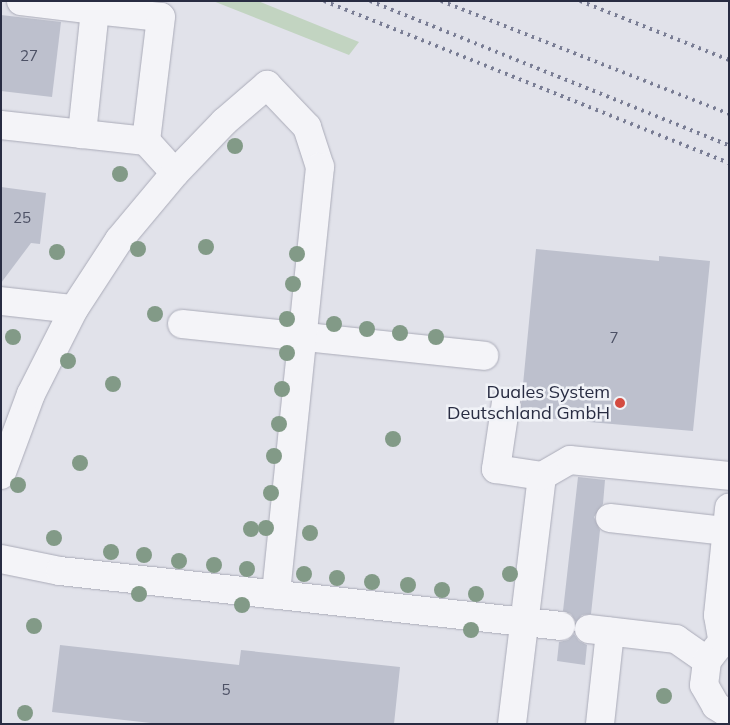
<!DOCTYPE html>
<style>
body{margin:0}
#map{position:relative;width:730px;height:725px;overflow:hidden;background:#e1e2ea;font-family:Mulish,sans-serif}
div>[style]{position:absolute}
.green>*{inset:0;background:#c2d4c1}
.building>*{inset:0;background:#bdc0cd}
.roads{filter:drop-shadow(0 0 1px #aaabb8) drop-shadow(0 0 1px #aaabb8)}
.minor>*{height:28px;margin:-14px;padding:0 14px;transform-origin:14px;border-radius:14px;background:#f4f4f8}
.rail>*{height:4px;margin-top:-2px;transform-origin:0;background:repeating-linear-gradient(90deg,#797d94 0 2.5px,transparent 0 7.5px)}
.trees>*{width:16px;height:16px;margin:-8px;border-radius:50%;background:#829a87}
.dots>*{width:14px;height:14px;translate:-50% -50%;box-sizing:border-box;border:2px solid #f0f2f7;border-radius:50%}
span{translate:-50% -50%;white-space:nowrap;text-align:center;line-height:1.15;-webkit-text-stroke:5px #f0f2f7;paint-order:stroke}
.number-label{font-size:15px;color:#4d5165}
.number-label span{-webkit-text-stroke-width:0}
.poi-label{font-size:18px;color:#282c42}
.right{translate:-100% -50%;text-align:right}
.frame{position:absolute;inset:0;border:2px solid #282c42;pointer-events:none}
</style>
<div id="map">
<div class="green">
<div style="clip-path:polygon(213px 1px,258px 1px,359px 42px,349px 55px)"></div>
</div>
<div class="building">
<div style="clip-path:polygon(1px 15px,61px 22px,52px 97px,1px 91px)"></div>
<div style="clip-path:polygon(1px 187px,46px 193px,40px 244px,31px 243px,1px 283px)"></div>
<div style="clip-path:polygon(536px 249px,659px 261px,659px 256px,710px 261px,693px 431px,520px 416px)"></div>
<div style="clip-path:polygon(578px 477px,605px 480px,603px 504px,594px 517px,600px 530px,591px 614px,582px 615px,576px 622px,571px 614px,563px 611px)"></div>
<div style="clip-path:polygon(574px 634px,579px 641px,587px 645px,585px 665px,557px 661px,559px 642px,568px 640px)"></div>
<div style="clip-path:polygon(60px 645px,239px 665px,241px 650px,400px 667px,394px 724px,160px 724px,52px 712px)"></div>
</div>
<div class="roads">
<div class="minor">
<div style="left:21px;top:1px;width:75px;rotate:6.9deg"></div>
<div style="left:95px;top:10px;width:125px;rotate:96deg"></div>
<div style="left:95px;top:10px;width:66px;rotate:6.1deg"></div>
<div style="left:161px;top:17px;width:125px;rotate:96.9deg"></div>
<div style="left:1px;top:125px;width:146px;rotate:6.3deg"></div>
<div style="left:146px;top:141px;width:43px;rotate:47.8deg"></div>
<div style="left:1px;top:301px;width:73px;rotate:6.3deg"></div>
<div style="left:182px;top:324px;width:304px;rotate:6deg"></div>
<div style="left:506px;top:402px;width:68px;rotate:98.5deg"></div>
<div style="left:496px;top:469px;width:47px;rotate:8.7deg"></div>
<div style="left:542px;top:476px;width:250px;rotate:96.9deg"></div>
<div style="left:1px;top:475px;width:86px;rotate:-69.7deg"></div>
<div style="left:31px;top:394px;width:95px;rotate:-63.2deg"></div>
<div style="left:74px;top:309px;width:82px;rotate:-56.9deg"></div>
<div style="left:119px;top:240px;width:87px;rotate:-50.1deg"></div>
<div style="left:175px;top:173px;width:71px;rotate:-46.1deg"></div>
<div style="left:224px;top:122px;width:57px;rotate:-40.7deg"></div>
<div style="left:267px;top:85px;width:58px;rotate:46.4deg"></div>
<div style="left:307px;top:127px;width:42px;rotate:72deg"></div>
<div style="left:320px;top:167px;width:430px;rotate:95.9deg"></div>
<div style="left:542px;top:476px;width:32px;rotate:-30deg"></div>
<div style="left:570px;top:460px;width:160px;rotate:5.7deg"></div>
<div style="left:610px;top:518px;width:117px;rotate:6.4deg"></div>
<div style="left:1px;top:559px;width:60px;rotate:11.5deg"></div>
<div style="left:60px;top:571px;width:504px;rotate:6.26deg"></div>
<div style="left:589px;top:629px;width:88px;rotate:6.6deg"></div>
<div style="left:676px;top:639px;width:38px;rotate:35deg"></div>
<div style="left:723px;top:644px;width:29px;rotate:-100deg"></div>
<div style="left:718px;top:615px;width:108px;rotate:-84.1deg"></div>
<div style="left:717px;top:648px;width:16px;rotate:128deg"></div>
<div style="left:707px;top:661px;width:24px;rotate:97deg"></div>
<div style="left:704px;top:685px;width:24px;rotate:60deg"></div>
<div style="left:716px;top:706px;width:15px;rotate:32deg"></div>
<div style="left:600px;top:724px;width:93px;rotate:-83.8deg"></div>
</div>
</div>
<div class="rail">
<div style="left:324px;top:1px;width:436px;rotate:21.8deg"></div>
<div style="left:370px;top:1px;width:387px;rotate:21.9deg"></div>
<div style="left:441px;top:1px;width:309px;rotate:21.4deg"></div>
<div style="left:580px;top:1px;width:160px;rotate:21.6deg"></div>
</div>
<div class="trees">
<div style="left:235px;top:146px"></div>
<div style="left:120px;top:174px"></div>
<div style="left:206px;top:247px"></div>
<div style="left:138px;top:249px"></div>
<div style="left:57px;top:252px"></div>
<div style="left:297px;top:254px"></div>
<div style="left:293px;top:284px"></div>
<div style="left:155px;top:314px"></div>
<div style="left:287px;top:319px"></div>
<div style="left:334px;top:324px"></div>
<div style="left:367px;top:329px"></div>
<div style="left:400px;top:333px"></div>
<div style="left:13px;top:337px"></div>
<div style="left:436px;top:337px"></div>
<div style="left:287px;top:353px"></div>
<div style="left:68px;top:361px"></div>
<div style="left:113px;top:384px"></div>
<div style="left:282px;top:389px"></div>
<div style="left:279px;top:424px"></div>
<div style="left:393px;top:439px"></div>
<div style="left:274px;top:456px"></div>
<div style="left:80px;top:463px"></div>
<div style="left:18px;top:485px"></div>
<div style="left:271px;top:493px"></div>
<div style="left:266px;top:528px"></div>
<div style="left:251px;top:529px"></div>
<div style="left:310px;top:533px"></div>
<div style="left:54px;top:538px"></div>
<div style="left:111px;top:552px"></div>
<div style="left:144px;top:555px"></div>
<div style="left:179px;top:561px"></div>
<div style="left:214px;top:565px"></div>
<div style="left:247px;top:569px"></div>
<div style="left:304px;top:574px"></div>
<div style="left:510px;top:574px"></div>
<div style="left:337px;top:578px"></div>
<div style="left:372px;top:582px"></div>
<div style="left:408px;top:585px"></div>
<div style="left:442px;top:590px"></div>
<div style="left:139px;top:594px"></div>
<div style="left:476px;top:594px"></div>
<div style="left:242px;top:605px"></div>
<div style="left:34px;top:626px"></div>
<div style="left:471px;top:630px"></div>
<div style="left:664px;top:696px"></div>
<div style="left:25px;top:713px"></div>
</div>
<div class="dots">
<div style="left:620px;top:403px;background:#d44b40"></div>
</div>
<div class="number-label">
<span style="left:29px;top:56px">27</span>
<span style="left:22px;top:218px">25</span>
<span style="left:614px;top:338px">7</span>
<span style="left:226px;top:690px">5</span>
</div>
<div class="poi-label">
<span class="right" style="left:610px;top:403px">Duales System<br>Deutschland GmbH</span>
</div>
<div class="frame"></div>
</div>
